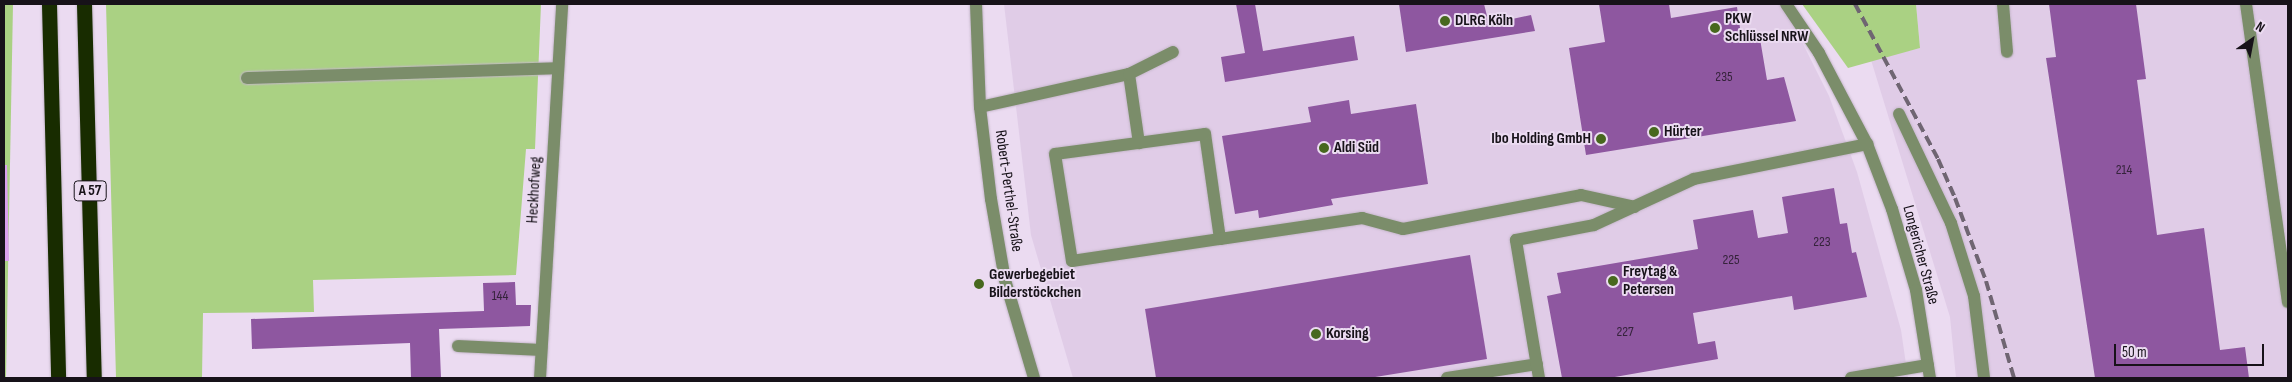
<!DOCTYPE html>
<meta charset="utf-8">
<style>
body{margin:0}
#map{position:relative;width:2292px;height:382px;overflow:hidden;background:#ebdbf1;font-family:"Sofia Sans Condensed",sans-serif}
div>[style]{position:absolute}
.built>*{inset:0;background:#e0cce7}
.green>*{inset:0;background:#aad183}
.water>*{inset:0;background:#dba0ef}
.building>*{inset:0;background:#8e57a0}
.roads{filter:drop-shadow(0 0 1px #c5b7ca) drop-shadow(0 0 1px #c5b7ca)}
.minor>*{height:12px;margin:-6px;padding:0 6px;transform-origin:6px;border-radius:6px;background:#7b8d6a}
.highway>*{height:15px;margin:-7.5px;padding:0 7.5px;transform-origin:7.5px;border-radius:7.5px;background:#182c00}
.rail>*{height:4px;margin-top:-2px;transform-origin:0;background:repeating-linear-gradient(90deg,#6f6572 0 10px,transparent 0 15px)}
.dots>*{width:14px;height:14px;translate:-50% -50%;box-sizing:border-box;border:2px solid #ebdbf1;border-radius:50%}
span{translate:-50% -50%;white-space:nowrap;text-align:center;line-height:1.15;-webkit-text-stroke:4px #ebdbf1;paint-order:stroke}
.number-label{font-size:14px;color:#35233b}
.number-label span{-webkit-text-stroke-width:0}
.shield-label span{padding:1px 4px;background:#ebdbf1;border:1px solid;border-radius:4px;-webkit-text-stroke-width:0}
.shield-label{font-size:15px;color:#171219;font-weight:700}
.poi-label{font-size:16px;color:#171219;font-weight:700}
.left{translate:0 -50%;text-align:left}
.right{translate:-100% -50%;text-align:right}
.street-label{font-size:16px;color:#171219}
.frame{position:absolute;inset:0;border:5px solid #171219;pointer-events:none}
.north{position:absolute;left:2227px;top:15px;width:50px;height:50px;-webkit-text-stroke:4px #ebdbf1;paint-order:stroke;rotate:33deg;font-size:14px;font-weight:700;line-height:20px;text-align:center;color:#171219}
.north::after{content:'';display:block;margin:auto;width:18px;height:22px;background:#171219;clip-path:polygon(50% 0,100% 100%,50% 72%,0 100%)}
.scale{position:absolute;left:2114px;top:344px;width:150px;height:22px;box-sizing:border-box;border:2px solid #171219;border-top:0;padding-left:6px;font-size:15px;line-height:18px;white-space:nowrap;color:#171219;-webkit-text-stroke:4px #ebdbf1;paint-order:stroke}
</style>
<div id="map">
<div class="built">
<div style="clip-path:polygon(1004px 4px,1783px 4px,1829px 96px,1857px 172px,1901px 330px,1908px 378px,1073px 378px,1031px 235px)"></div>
<div style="clip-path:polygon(1916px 4px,2288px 4px,2288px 378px,1956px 378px,1950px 317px,1871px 60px,1920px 48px)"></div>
</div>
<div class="green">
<div style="clip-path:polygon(4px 4px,13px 4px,6px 378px,4px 378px)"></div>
<div style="clip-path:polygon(106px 4px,541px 4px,535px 149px,526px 149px,516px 275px,313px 280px,314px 312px,203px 313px,202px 378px,116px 378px)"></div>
<div style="clip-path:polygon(1802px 4px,1916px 4px,1920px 48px,1848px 68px)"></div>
</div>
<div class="water">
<div style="clip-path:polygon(4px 165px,7px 165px,9px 261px,4px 261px)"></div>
</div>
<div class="building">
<div style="clip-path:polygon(1236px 4px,1255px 4px,1263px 51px,1354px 36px,1358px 60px,1225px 82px,1221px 57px,1245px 53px)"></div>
<div style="clip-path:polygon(1399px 4px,1484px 4px,1489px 24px,1531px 15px,1535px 31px,1406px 52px)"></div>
<div style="clip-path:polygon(1599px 4px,1669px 4px,1671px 18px,1737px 7px,1741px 35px,1759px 33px,1767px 80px,1784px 77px,1796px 121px,1586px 155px,1569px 48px,1605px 42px)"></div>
<div style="clip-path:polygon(2049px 4px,2136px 4px,2146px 79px,2137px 80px,2157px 235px,2204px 228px,2220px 350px,2245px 347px,2249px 378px,2095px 378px,2046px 58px,2056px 57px)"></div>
<div style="clip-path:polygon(1349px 100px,1351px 114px,1416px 104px,1428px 184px,1331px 199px,1333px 205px,1259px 218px,1258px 210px,1235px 214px,1222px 136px,1311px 122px,1308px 107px)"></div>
<div style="clip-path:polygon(1834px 188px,1840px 224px,1847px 223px,1852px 253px,1856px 252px,1867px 297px,1794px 310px,1792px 296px,1693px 313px,1698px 344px,1715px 341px,1718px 359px,1609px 378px,1562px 378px,1547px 296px,1561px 293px,1557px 273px,1698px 249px,1693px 220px,1753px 210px,1758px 238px,1788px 233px,1782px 197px)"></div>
<div style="clip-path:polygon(1470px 255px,1487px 359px,1369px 378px,1156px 378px,1145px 309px)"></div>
<div style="clip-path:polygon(515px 282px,516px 305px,531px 305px,530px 326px,439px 329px,441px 378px,411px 378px,410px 343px,252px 349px,251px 319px,484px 311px,483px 283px)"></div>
</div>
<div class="roads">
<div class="minor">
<div style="left:976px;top:4px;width:103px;rotate:87.8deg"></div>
<div style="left:980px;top:107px;width:93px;rotate:83.2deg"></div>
<div style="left:991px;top:199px;width:82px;rotate:80.2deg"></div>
<div style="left:1005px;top:280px;width:102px;rotate:73.5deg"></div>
<div style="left:1786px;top:4px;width:59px;rotate:56deg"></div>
<div style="left:1819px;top:53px;width:103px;rotate:62.2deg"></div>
<div style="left:1867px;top:144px;width:70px;rotate:69deg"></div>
<div style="left:1892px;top:209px;width:84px;rotate:73.5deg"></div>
<div style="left:1916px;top:290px;width:89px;rotate:81deg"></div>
<div style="left:2003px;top:4px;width:48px;rotate:85.2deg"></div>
<div style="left:2246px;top:4px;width:301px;rotate:82deg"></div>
<div style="left:1129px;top:74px;width:70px;rotate:81.8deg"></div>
<div style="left:247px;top:78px;width:311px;rotate:-1.8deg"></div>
<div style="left:980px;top:107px;width:153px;rotate:-12.5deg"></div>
<div style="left:1129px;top:74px;width:49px;rotate:-26.6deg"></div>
<div style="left:1899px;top:114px;width:121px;rotate:64.5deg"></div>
<div style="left:1951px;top:223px;width:77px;rotate:72.5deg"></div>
<div style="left:1974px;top:296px;width:83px;rotate:83deg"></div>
<div style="left:1220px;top:239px;width:106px;rotate:-98.1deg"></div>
<div style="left:1205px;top:134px;width:151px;rotate:172.4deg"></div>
<div style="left:1055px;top:154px;width:108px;rotate:81deg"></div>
<div style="left:1072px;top:261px;width:150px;rotate:-8.5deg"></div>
<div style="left:1220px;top:239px;width:144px;rotate:-8.4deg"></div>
<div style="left:1362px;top:218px;width:42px;rotate:15deg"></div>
<div style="left:1403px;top:229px;width:181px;rotate:-10.8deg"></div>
<div style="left:1581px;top:195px;width:55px;rotate:12.5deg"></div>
<div style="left:458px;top:346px;width:83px;rotate:2.8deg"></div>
<div style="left:540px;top:378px;width:375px;rotate:-86.6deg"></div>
<div style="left:1447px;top:378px;width:91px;rotate:-8.8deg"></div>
<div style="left:1539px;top:378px;width:140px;rotate:-99.5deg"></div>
<div style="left:1516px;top:240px;width:79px;rotate:-10.9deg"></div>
<div style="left:1594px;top:225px;width:110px;rotate:-24.7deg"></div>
<div style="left:1694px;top:179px;width:177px;rotate:-11.4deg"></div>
<div style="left:1851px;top:378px;width:78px;rotate:-9.6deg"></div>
</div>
<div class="highway">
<div style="left:49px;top:4px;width:374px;rotate:88.6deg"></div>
<div style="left:84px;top:4px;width:374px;rotate:88.5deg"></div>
</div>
</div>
<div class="rail">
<div style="left:1855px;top:4px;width:176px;rotate:61.8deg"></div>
<div style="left:1938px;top:159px;width:43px;rotate:66.4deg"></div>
<div style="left:1955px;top:198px;width:89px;rotate:69.5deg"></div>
<div style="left:1986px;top:281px;width:101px;rotate:73.9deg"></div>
</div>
<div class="dots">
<div style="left:1445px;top:21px;background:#47681e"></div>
<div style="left:1715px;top:28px;background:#47681e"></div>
<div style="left:1654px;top:132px;background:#47681e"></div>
<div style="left:1601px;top:139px;background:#47681e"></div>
<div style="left:1324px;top:148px;background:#47681e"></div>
<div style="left:1613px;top:281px;background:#47681e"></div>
<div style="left:979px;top:284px;background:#47681e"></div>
<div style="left:1316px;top:334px;background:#47681e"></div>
</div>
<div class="number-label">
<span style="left:1724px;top:77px">235</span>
<span style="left:2124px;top:170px">214</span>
<span style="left:1822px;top:242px">223</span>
<span style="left:1731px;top:260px">225</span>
<span style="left:500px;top:296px">144</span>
<span style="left:1625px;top:332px">227</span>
</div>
<div class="shield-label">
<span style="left:90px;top:191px">A 57</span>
</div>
<div class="poi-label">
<span class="left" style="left:1725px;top:28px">PKW<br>Schlüssel NRW</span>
<span class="left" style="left:1455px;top:21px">DLRG Köln</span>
<span class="left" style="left:1664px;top:132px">Hürter</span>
<span class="right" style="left:1591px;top:139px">Ibo Holding GmbH</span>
<span class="left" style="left:1334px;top:148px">Aldi Süd</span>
<span class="left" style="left:1623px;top:281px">Freytag &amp;<br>Petersen</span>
<span class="left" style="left:989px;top:284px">Gewerbegebiet<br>Bilderstöckchen</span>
<span class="left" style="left:1326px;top:334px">Korsing</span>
</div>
<div class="street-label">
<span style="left:535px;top:190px;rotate:-87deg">Heckhofweg</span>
<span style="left:1008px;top:191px;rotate:82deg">Robert-Perthel-Straße</span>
<span style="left:1920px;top:255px;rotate:75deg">Longericher Straße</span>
</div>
<div class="frame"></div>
<div class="north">N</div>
<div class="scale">50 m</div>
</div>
